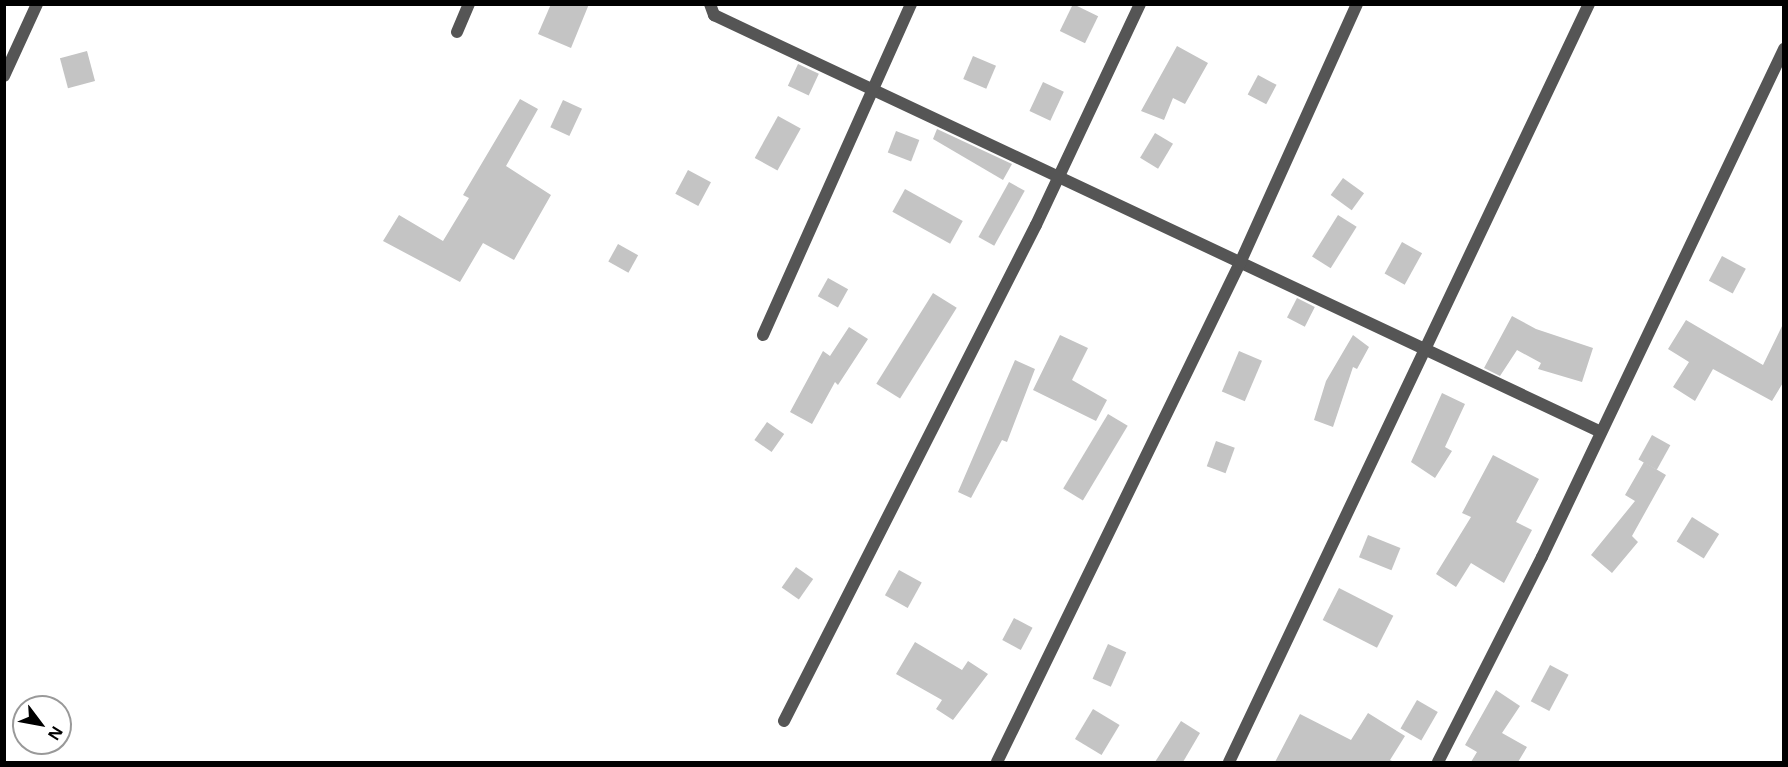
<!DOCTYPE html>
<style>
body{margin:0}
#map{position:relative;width:1788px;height:767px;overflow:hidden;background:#fff;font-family:"Open Sans",sans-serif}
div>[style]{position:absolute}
.building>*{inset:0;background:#c4c4c4;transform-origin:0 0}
.minor>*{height:12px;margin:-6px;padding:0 6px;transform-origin:6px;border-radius:6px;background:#555}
span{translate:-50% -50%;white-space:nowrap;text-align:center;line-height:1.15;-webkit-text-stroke:6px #fff;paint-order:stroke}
.frame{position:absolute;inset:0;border:6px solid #000;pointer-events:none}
.north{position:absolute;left:12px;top:695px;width:60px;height:60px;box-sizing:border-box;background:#fff;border:2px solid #999;border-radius:50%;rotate:122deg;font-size:16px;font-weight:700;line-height:24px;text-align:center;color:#000}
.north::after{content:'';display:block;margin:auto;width:21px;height:27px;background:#000;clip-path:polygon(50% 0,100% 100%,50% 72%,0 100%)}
</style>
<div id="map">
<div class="building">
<div style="clip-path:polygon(551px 4px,589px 4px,571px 48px,538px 34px)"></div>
<div style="left:1073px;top:4px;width:28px;height:30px;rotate:26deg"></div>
<div style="clip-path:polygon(1177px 46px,1208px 63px,1185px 104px,1173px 98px,1164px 120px,1141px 111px)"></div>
<div style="left:87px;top:51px;width:31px;height:28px;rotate:75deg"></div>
<div style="left:973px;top:56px;width:25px;height:25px;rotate:23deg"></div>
<div style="left:798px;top:64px;width:23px;height:24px;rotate:25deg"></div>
<div style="left:1258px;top:75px;width:21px;height:22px;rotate:28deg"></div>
<div style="left:1043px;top:82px;width:23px;height:32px;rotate:25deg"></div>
<div style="clip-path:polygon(520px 99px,538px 109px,506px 166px,551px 195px,514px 260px,483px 243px,460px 282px,383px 241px,399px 215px,443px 241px,469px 198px,463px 195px)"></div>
<div style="left:563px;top:100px;width:21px;height:30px;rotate:25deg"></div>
<div style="left:778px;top:116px;width:26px;height:48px;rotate:29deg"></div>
<div style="clip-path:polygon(937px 129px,1012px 164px,1003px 180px,933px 139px)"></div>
<div style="left:896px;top:131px;width:25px;height:23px;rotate:21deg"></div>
<div style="left:1155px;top:133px;width:21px;height:29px;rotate:31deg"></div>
<div style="left:688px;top:170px;width:26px;height:27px;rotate:28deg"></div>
<div style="left:1343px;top:178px;width:26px;height:21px;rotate:36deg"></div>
<div style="left:1009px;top:182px;width:18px;height:63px;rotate:29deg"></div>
<div style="left:905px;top:189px;width:66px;height:26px;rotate:29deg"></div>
<div style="left:1338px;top:215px;width:22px;height:49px;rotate:32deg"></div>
<div style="left:1402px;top:242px;width:23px;height:36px;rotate:29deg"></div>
<div style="left:618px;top:244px;width:23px;height:20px;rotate:29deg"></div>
<div style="left:1722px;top:256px;width:27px;height:28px;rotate:28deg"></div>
<div style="left:828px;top:278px;width:23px;height:21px;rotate:29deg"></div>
<div style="left:933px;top:293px;width:28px;height:107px;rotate:32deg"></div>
<div style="left:1297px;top:298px;width:20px;height:22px;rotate:27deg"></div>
<div style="clip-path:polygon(1512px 316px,1536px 329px,1593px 348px,1582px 382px,1538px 369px,1541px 363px,1517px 350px,1500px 376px,1484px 368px)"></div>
<div style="clip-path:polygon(1686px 320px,1763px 365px,1784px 322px,1784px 381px,1772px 401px,1713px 369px,1695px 401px,1673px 387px,1689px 362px,1668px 349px)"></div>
<div style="clip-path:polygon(849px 327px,868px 339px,838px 385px,835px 382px,812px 424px,790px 412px,823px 351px,830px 356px)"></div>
<div style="clip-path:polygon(1060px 335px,1088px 348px,1072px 380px,1107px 400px,1096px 421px,1033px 390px)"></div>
<div style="clip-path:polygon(1353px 335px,1369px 347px,1357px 369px,1353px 367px,1333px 427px,1314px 420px,1326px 381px)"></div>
<div style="left:1239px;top:351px;width:25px;height:44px;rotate:23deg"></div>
<div style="clip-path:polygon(1015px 360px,1035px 369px,1007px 442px,1002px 440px,971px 498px,958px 492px)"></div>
<div style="clip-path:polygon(1442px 393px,1465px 404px,1445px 447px,1452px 451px,1435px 478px,1411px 462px)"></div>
<div style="left:1108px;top:414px;width:23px;height:87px;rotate:31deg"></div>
<div style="left:767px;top:422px;width:21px;height:22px;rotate:35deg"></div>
<div style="left:1652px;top:435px;width:21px;height:28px;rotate:29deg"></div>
<div style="left:1216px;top:441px;width:20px;height:27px;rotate:20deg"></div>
<div style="clip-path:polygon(1493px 455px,1539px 479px,1516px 522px,1532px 530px,1504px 583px,1471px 563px,1456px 587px,1436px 574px,1471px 517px,1462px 513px)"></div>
<div style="clip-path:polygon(1644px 462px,1666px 475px,1632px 536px,1638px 542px,1612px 573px,1591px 555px,1635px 501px,1625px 495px)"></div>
<div style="left:1692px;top:517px;width:32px;height:29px;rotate:32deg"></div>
<div style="left:1368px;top:535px;width:35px;height:24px;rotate:22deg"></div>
<div style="left:796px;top:567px;width:21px;height:25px;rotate:35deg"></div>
<div style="left:899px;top:570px;width:26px;height:29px;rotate:29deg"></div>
<div style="left:1339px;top:588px;width:61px;height:36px;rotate:27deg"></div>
<div style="left:1014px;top:618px;width:21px;height:25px;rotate:28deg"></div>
<div style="clip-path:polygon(915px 642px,962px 670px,968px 661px,988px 674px,953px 720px,936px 709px,942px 700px,896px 674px)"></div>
<div style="left:1108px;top:644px;width:20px;height:38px;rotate:24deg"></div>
<div style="left:1550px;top:665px;width:21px;height:41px;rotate:28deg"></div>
<div style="clip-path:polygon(1496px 690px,1520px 706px,1502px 733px,1527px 747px,1518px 762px,1471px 762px,1477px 752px,1465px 745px)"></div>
<div style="left:1417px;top:700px;width:24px;height:33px;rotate:30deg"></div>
<div style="left:1093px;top:709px;width:31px;height:35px;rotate:31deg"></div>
<div style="clip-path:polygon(1368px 713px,1405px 736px,1390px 760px,1394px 762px,1275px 762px,1300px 714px,1351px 740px)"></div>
<div style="clip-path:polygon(1181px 721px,1200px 733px,1183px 762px,1155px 762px)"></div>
</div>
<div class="minor">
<div style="left:710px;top:4px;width:12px;rotate:70deg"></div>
<div style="left:714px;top:15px;width:980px;rotate:25.18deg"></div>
<div style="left:457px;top:32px;width:30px;rotate:-67deg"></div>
<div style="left:4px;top:76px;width:79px;rotate:-65.4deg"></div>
<div style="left:763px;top:335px;width:363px;rotate:-65.9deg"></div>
<div style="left:784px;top:721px;width:556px;rotate:-63.07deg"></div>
<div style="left:1036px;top:225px;width:244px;rotate:-64.8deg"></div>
<div style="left:997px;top:762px;width:555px;rotate:-64.04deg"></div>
<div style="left:1240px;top:263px;width:284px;rotate:-65.7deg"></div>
<div style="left:1229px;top:762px;width:839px;rotate:-64.6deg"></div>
<div style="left:1438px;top:762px;width:230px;rotate:-63.1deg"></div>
<div style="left:1542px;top:557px;width:563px;rotate:-64.53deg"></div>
</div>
<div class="frame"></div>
<div class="north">N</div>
</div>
